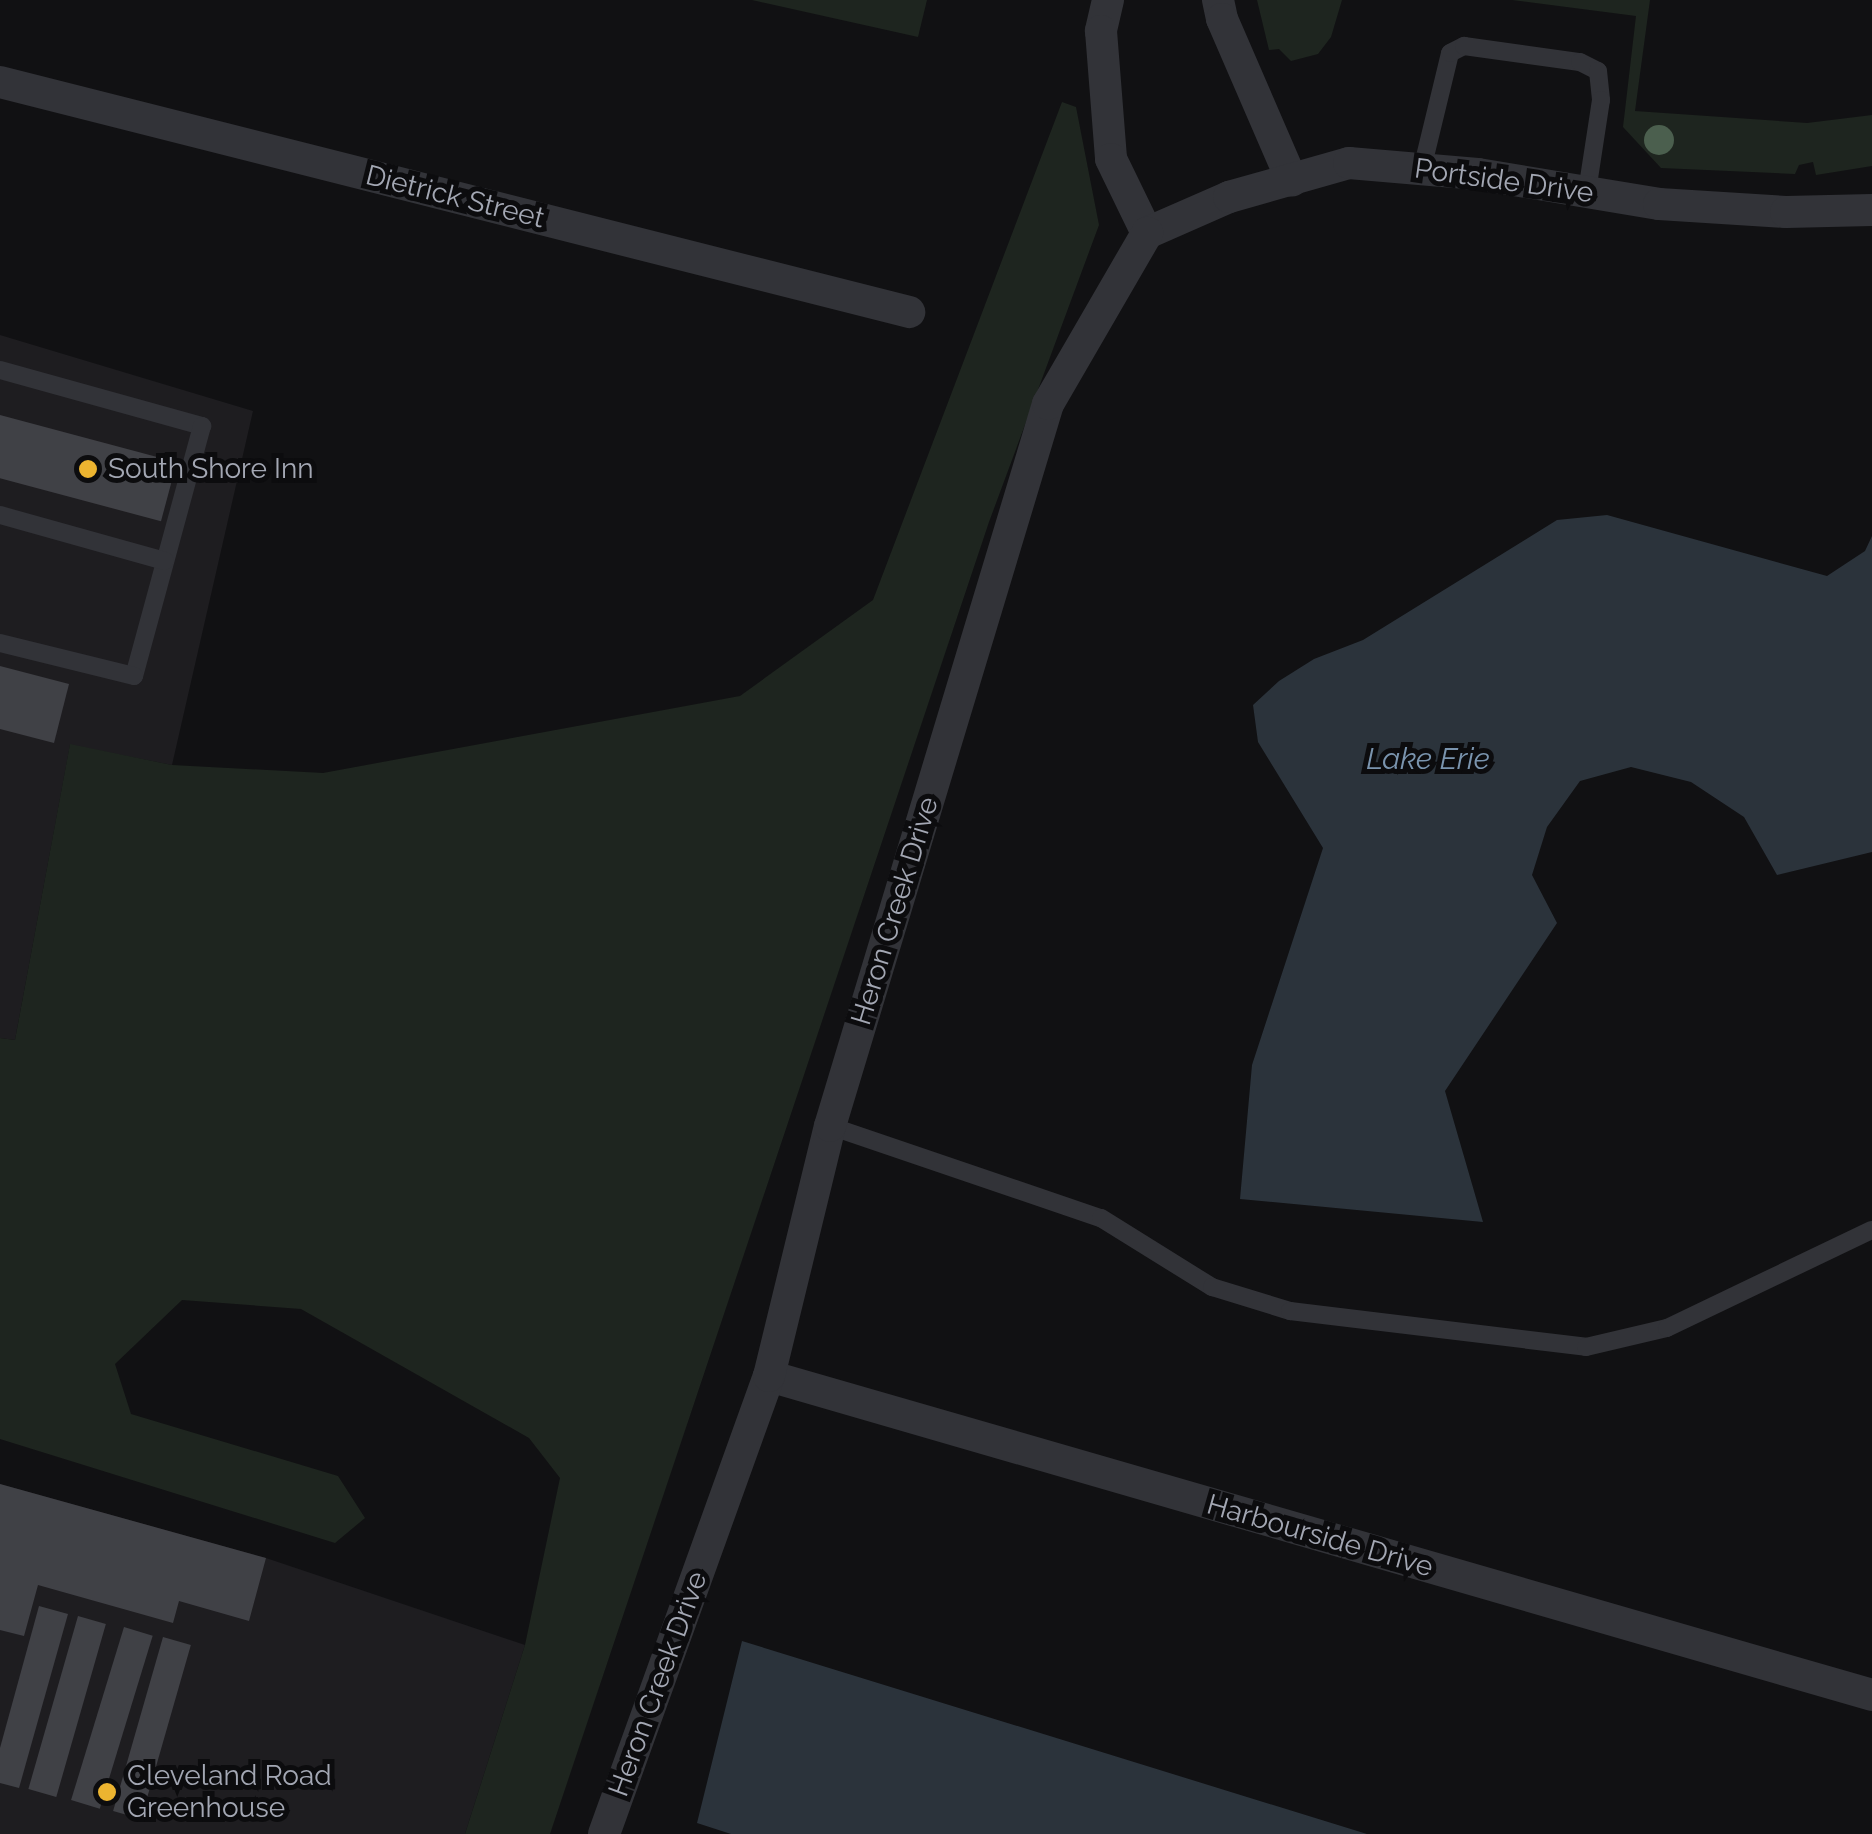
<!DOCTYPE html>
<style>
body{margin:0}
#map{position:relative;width:1872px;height:1834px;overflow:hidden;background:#111113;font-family:Raleway,sans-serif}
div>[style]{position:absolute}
.built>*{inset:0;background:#1e1d20}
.green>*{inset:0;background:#1e251f}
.water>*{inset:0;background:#2b333b}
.building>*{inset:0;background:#404146;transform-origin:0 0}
.lane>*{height:18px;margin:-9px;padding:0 9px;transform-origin:9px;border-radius:9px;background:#323338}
.street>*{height:32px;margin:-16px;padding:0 16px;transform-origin:16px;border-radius:16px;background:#323338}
.trees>*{width:30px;height:30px;margin:-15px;border-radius:50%;background:#4b5f4e}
.dots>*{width:28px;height:28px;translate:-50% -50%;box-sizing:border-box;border:5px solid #0c0c0e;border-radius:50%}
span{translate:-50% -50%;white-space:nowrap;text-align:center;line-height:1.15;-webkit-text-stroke:10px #0c0c0e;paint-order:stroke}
.street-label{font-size:28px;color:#a3a7b3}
.poi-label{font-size:28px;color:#a3a7b3}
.left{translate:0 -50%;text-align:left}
.water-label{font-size:30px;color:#7a94ae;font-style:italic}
</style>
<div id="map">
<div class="built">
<div style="clip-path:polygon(0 335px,253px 411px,172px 765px,70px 745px,15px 1040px,0 1038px)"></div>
<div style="clip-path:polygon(0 1484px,266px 1558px,525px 1645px,465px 1834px,0 1834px)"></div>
</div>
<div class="green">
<div style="clip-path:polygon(752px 0,927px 0,918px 37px)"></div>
<div style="clip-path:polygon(1257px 0,1342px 0,1331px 37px,1318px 54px,1291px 61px,1279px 49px,1269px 50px)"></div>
<div style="clip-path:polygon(1512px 0,1650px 0,1635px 111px,1807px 123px,1872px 115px,1872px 166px,1816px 175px,1813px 162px,1799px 165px,1795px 174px,1661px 168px,1623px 127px,1636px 16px)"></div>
<div style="clip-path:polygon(1062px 102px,1076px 107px,1099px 225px,989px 522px,550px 1834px,465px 1834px,525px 1645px,560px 1478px,529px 1438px,301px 1309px,182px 1300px,115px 1364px,131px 1414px,338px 1476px,365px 1518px,335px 1543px,0 1439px,0 1038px,15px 1040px,70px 744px,172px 765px,323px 773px,740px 696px,873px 600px)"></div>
</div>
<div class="water">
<div style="clip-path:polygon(1607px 515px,1827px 576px,1865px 551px,1872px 536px,1872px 852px,1777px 875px,1744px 817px,1691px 782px,1631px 767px,1580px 781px,1547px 827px,1532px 875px,1557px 923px,1445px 1091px,1483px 1222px,1240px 1199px,1252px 1065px,1323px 848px,1258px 742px,1253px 705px,1279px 681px,1314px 659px,1363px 640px,1557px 520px)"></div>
<div style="clip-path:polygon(742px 1641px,1367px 1834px,1368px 1834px,731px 1834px,697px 1823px)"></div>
</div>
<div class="building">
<div style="left:0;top:415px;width:183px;height:61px;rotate:15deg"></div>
<div style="clip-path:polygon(0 666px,69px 684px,54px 743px,0 729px)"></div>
<div style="clip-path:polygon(0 1484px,266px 1558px,249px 1621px,179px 1601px,173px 1623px,38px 1585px,24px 1636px,0 1630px)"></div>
<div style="clip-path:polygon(39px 1606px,68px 1614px,19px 1788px,0 1783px,0 1748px)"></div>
<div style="left:78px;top:1616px;width:29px;height:180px;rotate:16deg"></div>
<div style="left:124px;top:1627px;width:30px;height:181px;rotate:17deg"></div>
<div style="left:163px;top:1637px;width:29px;height:181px;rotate:16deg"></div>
</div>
<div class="lane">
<div style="left:1422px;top:169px;width:119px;rotate:-76.4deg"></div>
<div style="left:1450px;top:53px;width:16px;rotate:-27deg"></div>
<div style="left:1464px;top:46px;width:117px;rotate:7.9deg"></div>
<div style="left:1580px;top:62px;width:20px;rotate:27deg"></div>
<div style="left:1598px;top:71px;width:29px;rotate:84deg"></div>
<div style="left:1601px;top:100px;width:93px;rotate:98.7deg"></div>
<div style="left:0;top:370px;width:210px;rotate:15.5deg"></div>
<div style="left:202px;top:426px;width:259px;rotate:105.2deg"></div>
<div style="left:134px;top:676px;width:138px;rotate:-166.2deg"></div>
<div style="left:0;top:515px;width:171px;rotate:15.6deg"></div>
<div style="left:830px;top:1126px;width:286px;rotate:18.8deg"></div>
<div style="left:1101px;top:1218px;width:131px;rotate:31.9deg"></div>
<div style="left:1212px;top:1287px;width:82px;rotate:17.1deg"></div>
<div style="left:1290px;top:1311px;width:298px;rotate:6.9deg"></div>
<div style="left:1586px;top:1347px;width:83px;rotate:-13.2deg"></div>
<div style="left:1667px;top:1328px;width:227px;rotate:-25.6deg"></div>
</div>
<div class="street">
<div style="left:1108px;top:0;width:32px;rotate:103deg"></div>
<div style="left:1101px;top:31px;width:128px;rotate:85.5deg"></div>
<div style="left:1111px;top:159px;width:82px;rotate:64.1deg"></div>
<div style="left:1218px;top:0;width:19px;rotate:78deg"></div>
<div style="left:1222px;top:19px;width:176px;rotate:66.6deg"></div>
<div style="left:0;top:82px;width:938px;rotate:14.2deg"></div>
<div style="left:1147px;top:233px;width:90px;rotate:-23.7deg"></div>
<div style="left:1229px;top:197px;width:125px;rotate:-15.8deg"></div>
<div style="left:1349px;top:163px;width:129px;rotate:4.9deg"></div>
<div style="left:1478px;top:174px;width:183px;rotate:9.4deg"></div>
<div style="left:1659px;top:204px;width:127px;rotate:3.6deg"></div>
<div style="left:1786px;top:212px;width:86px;rotate:-1.3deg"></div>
<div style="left:769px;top:1376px;width:1148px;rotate:16.13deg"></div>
<div style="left:604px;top:1834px;width:487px;rotate:-70.2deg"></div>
<div style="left:769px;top:1376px;width:257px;rotate:-76.3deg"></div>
<div style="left:830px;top:1126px;width:754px;rotate:-73.2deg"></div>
<div style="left:1048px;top:404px;width:198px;rotate:-59.9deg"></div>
</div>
<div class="trees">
<div style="left:1659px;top:140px"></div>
</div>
<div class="dots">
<div style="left:88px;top:469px;background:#ecb430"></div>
<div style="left:107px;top:1792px;background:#ecb430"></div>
</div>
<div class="street-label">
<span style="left:1504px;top:181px;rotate:8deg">Portside Drive</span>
<span style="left:455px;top:197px;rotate:14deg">Dietrick Street</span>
<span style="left:895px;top:911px;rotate:-73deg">Heron Creek Drive</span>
<span style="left:1320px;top:1536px;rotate:16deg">Harbourside Drive</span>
<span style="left:658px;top:1684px;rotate:-70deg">Heron Creek Drive</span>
</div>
<div class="poi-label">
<span class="left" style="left:108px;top:469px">South Shore Inn</span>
<span class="left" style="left:127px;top:1792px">Cleveland Road<br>Greenhouse</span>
</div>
<div class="water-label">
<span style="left:1428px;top:759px">Lake Erie</span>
</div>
</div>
